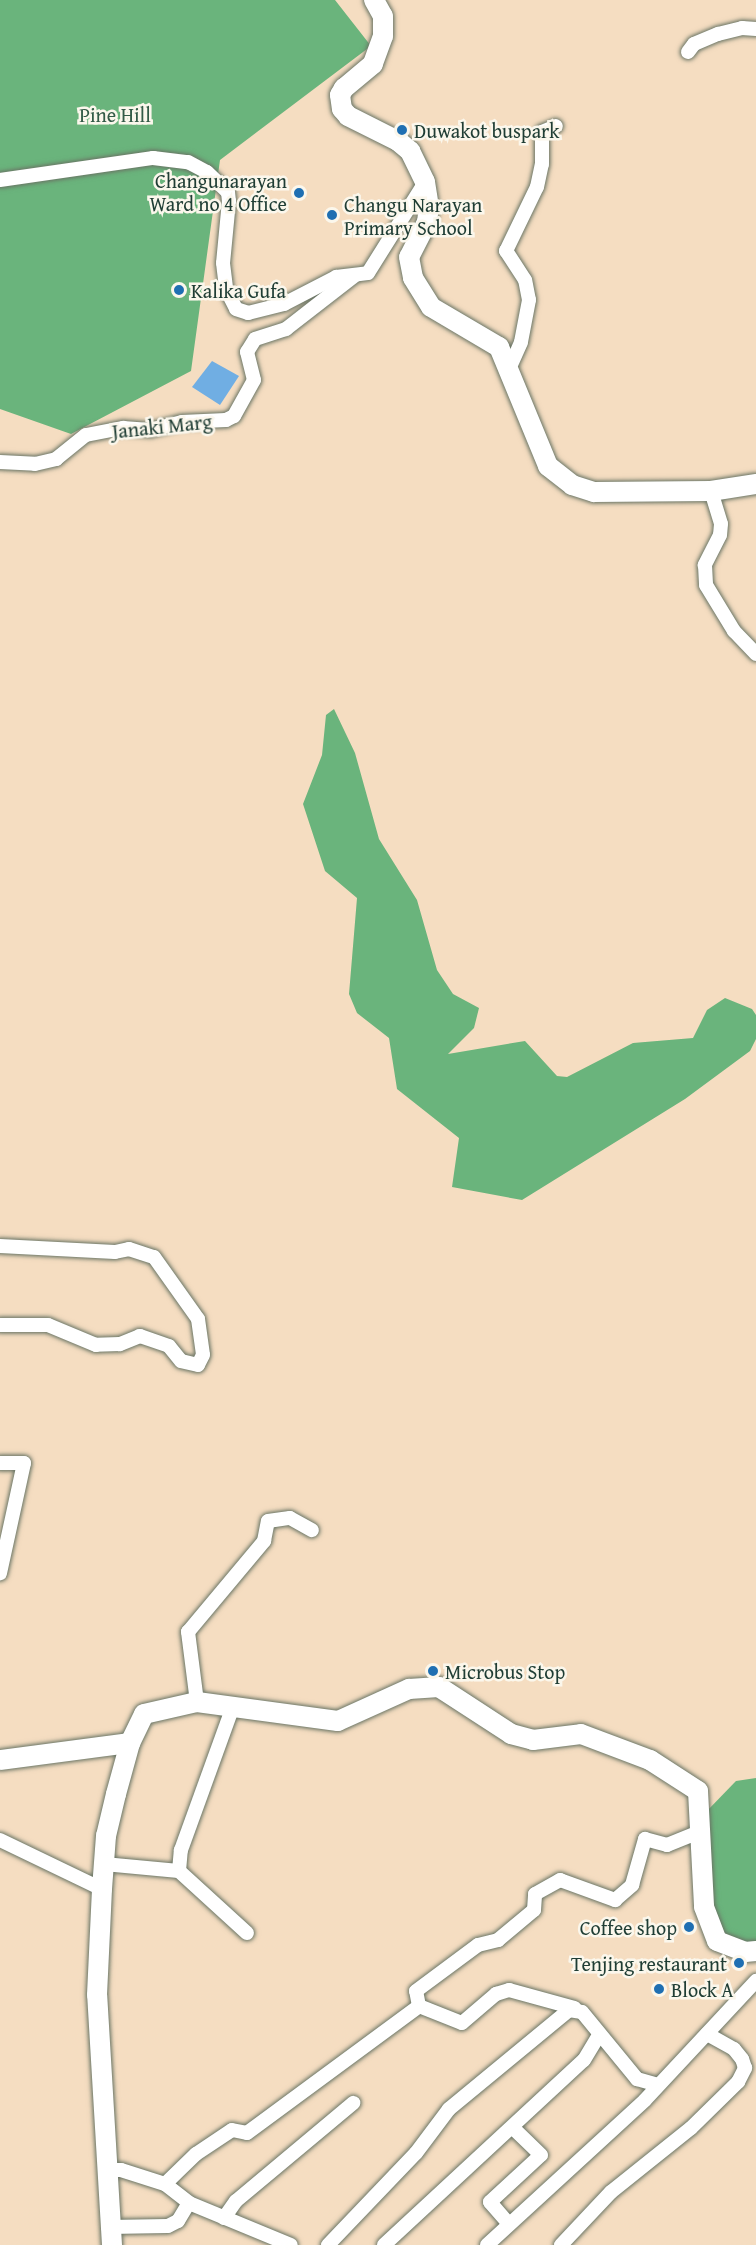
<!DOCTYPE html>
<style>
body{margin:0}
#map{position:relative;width:756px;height:2245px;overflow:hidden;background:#f5ddc1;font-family:"Gentium Book Plus",serif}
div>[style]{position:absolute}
.forest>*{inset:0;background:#6ab47c}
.water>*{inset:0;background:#70aee3}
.roads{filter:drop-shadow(0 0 2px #6a7565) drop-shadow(0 0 2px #6a7565)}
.street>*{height:14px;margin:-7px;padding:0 7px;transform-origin:7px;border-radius:7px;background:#fff}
.secondary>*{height:20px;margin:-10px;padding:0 10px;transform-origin:10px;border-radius:10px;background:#fff}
.dots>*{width:16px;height:16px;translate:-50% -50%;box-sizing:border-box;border:3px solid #fbf7ec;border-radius:50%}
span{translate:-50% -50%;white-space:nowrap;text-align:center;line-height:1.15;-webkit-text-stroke:5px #fbf7ec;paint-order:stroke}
.park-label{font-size:20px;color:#335b47}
.poi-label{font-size:20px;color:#1f3d34}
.left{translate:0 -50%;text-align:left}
.right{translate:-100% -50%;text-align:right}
.street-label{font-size:20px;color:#1f3d34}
</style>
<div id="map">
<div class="forest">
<div style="clip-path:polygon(0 0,335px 0,371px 46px,220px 160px,191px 371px,71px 434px,0 409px)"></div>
<div style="clip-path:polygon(334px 709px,355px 753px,379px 839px,417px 900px,437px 970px,453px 994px,479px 1008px,474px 1028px,448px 1054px,525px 1041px,557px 1076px,567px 1077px,633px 1043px,693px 1038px,707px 1010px,725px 998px,752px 1009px,756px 1015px,756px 1039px,750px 1051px,685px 1099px,522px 1200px,452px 1187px,459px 1138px,397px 1089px,389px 1038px,357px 1013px,349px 994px,357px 898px,325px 871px,303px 804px,322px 755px,326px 715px)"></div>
<div style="clip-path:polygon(756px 1778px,756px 1946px,715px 1938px,704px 1814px,736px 1781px)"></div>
</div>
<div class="water">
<div style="clip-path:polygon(212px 361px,239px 376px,220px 405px,192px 387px)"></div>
</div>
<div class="roads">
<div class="street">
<div style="left:688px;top:52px;width:10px;rotate:-53deg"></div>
<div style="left:694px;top:44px;width:26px;rotate:-23deg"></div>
<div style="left:718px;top:34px;width:25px;rotate:-14deg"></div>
<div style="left:742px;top:28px;width:14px;rotate:4deg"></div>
<div style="left:0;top:180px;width:155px;rotate:-8.2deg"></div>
<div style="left:153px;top:158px;width:35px;rotate:7deg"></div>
<div style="left:188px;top:162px;width:21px;rotate:28deg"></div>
<div style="left:207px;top:172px;width:29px;rotate:44deg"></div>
<div style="left:228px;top:192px;width:9px;rotate:84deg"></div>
<div style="left:229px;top:201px;width:62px;rotate:95.5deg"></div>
<div style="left:223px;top:263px;width:26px;rotate:83deg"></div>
<div style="left:226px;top:289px;width:22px;rotate:63deg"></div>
<div style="left:236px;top:309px;width:13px;rotate:18deg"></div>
<div style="left:248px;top:313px;width:37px;rotate:-14deg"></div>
<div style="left:284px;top:304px;width:59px;rotate:-27.4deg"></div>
<div style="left:336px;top:277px;width:32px;rotate:-7deg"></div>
<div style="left:368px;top:273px;width:107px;rotate:-57.9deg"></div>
<div style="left:510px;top:367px;width:27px;rotate:-66deg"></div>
<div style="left:521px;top:342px;width:43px;rotate:-79.2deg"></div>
<div style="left:529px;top:300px;width:20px;rotate:-101deg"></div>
<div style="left:525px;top:280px;width:35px;rotate:-123deg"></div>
<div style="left:506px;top:251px;width:71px;rotate:-64.2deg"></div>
<div style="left:537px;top:187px;width:24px;rotate:-78deg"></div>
<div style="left:542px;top:164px;width:32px;rotate:-90deg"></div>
<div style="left:542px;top:132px;width:15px;rotate:-23deg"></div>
<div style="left:0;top:462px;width:35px;rotate:3deg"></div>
<div style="left:35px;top:464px;width:22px;rotate:-13deg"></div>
<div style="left:56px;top:459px;width:38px;rotate:-39deg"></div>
<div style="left:86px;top:435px;width:38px;rotate:-11deg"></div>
<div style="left:123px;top:428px;width:27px;rotate:4deg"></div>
<div style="left:150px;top:430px;width:33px;rotate:-14deg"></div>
<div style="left:182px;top:422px;width:44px;rotate:-2.6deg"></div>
<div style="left:226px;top:420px;width:9px;rotate:-27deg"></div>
<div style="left:234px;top:416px;width:41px;rotate:-60.9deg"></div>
<div style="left:254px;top:380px;width:29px;rotate:-104deg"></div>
<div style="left:247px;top:352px;width:15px;rotate:-58deg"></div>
<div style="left:255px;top:339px;width:33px;rotate:-18deg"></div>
<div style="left:286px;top:329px;width:86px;rotate:-37.9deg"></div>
<div style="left:711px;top:491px;width:34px;rotate:73deg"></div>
<div style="left:721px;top:524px;width:11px;rotate:95deg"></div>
<div style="left:720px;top:535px;width:34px;rotate:117deg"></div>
<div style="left:705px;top:565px;width:20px;rotate:87deg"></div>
<div style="left:706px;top:585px;width:54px;rotate:58.7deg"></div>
<div style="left:734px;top:631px;width:32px;rotate:46deg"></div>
<div style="left:0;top:1246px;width:115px;rotate:3deg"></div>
<div style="left:115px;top:1252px;width:14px;rotate:-12deg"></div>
<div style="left:129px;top:1249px;width:26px;rotate:18deg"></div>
<div style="left:154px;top:1257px;width:76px;rotate:54.6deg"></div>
<div style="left:198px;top:1319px;width:36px;rotate:82deg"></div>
<div style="left:203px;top:1355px;width:11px;rotate:117deg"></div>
<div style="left:198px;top:1365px;width:17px;rotate:-167deg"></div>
<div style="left:181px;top:1361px;width:19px;rotate:-129deg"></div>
<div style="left:169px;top:1346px;width:31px;rotate:-161deg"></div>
<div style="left:140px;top:1336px;width:22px;rotate:158deg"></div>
<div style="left:120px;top:1344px;width:24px;rotate:178deg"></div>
<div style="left:96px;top:1345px;width:52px;rotate:-157.4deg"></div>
<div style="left:48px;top:1325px;width:48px;rotate:180deg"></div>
<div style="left:0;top:1463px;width:24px"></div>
<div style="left:24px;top:1463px;width:113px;rotate:102.3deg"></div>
<div style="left:197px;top:1702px;width:71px;rotate:-97.3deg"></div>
<div style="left:188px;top:1632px;width:119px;rotate:-50.1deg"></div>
<div style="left:264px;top:1541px;width:20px;rotate:-79deg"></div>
<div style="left:268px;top:1521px;width:22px;rotate:-8deg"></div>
<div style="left:290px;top:1518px;width:25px;rotate:29deg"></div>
<div style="left:0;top:1840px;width:113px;rotate:25.7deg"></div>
<div style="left:104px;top:1864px;width:75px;rotate:5.3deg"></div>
<div style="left:179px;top:1871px;width:92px;rotate:42.4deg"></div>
<div style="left:179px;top:1871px;width:21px;rotate:-85deg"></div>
<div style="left:181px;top:1850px;width:153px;rotate:-70.1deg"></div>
<div style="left:419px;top:2006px;width:46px;rotate:21.6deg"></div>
<div style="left:462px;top:2023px;width:45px;rotate:-40.5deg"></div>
<div style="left:496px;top:1994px;width:14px;rotate:-17deg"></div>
<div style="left:509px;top:1990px;width:68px;rotate:15.3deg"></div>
<div style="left:107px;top:2170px;width:14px"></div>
<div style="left:121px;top:2170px;width:46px;rotate:17.7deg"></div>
<div style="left:165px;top:2184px;width:43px;rotate:-44.1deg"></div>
<div style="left:196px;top:2154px;width:43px;rotate:-33.7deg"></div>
<div style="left:232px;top:2130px;width:15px;rotate:11deg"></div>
<div style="left:247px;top:2133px;width:214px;rotate:-36.4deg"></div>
<div style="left:419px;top:2006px;width:15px;rotate:-101deg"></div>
<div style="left:416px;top:1991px;width:77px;rotate:-36.6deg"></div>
<div style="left:478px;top:1945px;width:21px;rotate:-14deg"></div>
<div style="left:498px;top:1940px;width:47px;rotate:-39.8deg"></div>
<div style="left:534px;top:1910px;width:16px;rotate:-86deg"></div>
<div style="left:535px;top:1894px;width:29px;rotate:-29deg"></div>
<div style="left:560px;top:1880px;width:59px;rotate:20deg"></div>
<div style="left:615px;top:1900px;width:23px;rotate:-41deg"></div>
<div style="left:632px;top:1885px;width:48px;rotate:-74.2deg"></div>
<div style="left:645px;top:1839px;width:23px;rotate:15deg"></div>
<div style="left:667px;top:1845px;width:38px;rotate:-22deg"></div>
<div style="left:165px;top:2184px;width:31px;rotate:38deg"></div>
<div style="left:224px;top:2218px;width:21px;rotate:-55deg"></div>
<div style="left:236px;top:2201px;width:153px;rotate:-39.9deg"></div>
<div style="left:509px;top:2224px;width:29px;rotate:-131deg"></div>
<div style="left:490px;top:2202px;width:69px;rotate:-42.7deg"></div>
<div style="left:541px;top:2155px;width:39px;rotate:-136deg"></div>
<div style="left:108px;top:2227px;width:60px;rotate:-1deg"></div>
<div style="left:168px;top:2226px;width:11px;rotate:-27deg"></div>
<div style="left:178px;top:2221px;width:21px;rotate:-59deg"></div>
<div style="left:189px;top:2203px;width:110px;rotate:22.4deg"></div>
<div style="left:328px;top:2245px;width:127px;rotate:-46.3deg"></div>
<div style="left:416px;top:2153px;width:55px;rotate:-53.1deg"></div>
<div style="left:449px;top:2109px;width:156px;rotate:-39.5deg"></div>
<div style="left:569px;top:2010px;width:13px;rotate:9deg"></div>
<div style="left:582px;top:2012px;width:87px;rotate:50.6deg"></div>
<div style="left:637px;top:2079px;width:22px;rotate:16deg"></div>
<div style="left:384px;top:2245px;width:272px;rotate:-42.8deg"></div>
<div style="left:584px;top:2060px;width:29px;rotate:-59deg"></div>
<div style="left:487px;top:2245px;width:214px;rotate:-42.5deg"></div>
<div style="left:645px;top:2100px;width:163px;rotate:-47deg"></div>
<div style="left:561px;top:2245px;width:73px;rotate:-46.7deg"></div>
<div style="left:611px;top:2192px;width:102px;rotate:-38.7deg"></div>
<div style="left:691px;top:2128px;width:66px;rotate:-44.4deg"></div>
<div style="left:738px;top:2082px;width:16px;rotate:-63deg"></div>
<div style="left:745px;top:2068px;width:9px;rotate:-108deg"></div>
<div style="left:742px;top:2059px;width:13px;rotate:-129deg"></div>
<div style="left:734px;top:2049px;width:31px;rotate:-151deg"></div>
</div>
<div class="secondary">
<div style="left:374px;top:0;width:18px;rotate:61deg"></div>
<div style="left:383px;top:16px;width:20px;rotate:90deg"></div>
<div style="left:383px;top:36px;width:30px;rotate:110deg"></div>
<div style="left:373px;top:64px;width:38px;rotate:140deg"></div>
<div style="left:344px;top:88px;width:8px;rotate:120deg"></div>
<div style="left:340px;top:95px;width:14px;rotate:82deg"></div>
<div style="left:342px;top:109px;width:9px;rotate:49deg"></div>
<div style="left:348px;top:116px;width:56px;rotate:26.6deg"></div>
<div style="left:398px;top:141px;width:16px;rotate:40deg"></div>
<div style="left:410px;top:151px;width:34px;rotate:64deg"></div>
<div style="left:425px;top:182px;width:24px;rotate:81deg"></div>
<div style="left:429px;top:206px;width:16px;rotate:97deg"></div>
<div style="left:427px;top:222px;width:39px;rotate:117deg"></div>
<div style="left:409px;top:257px;width:21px;rotate:79deg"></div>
<div style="left:413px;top:278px;width:34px;rotate:58deg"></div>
<div style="left:431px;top:307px;width:79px;rotate:30.5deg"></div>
<div style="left:499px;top:347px;width:129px;rotate:67.6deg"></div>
<div style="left:548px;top:466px;width:31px;rotate:38deg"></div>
<div style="left:572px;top:485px;width:23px;rotate:18deg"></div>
<div style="left:594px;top:492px;width:117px;rotate:-0.5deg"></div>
<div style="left:711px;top:491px;width:46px;rotate:-8.8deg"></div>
<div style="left:0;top:1760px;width:131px;rotate:-7.5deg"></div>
<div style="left:112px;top:2245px;width:250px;rotate:-93.4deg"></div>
<div style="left:97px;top:1995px;width:106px;rotate:-87.3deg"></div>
<div style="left:102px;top:1889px;width:53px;rotate:-85.7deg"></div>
<div style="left:106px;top:1836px;width:43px;rotate:-76.6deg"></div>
<div style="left:116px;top:1794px;width:53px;rotate:-74.6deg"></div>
<div style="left:130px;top:1743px;width:32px;rotate:-64deg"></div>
<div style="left:144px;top:1714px;width:54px;rotate:-12.8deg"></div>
<div style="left:197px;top:1702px;width:142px;rotate:7.7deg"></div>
<div style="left:338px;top:1721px;width:78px;rotate:-24.3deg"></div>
<div style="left:409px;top:1689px;width:30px;rotate:-4deg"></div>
<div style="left:439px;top:1687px;width:86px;rotate:33.1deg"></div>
<div style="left:511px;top:1734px;width:23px;rotate:15deg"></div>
<div style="left:533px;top:1740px;width:48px;rotate:-7.1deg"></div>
<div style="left:581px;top:1734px;width:74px;rotate:20.6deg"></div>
<div style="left:650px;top:1760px;width:57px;rotate:32.9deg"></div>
<div style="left:698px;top:1791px;width:116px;rotate:87deg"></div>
<div style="left:704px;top:1907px;width:36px;rotate:69deg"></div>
<div style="left:717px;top:1941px;width:30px;rotate:21deg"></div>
<div style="left:745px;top:1952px;width:11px;rotate:-5deg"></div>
</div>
</div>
<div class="dots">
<div style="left:402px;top:130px;background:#1f6fb2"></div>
<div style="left:299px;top:193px;background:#1f6fb2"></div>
<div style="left:332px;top:215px;background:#1f6fb2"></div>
<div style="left:179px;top:290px;background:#1f6fb2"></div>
<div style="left:433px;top:1671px;background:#1f6fb2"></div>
<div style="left:689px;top:1927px;background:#1f6fb2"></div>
<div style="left:739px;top:1963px;background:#1f6fb2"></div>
<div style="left:659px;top:1989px;background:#1f6fb2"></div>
</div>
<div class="park-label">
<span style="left:115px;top:114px">Pine Hill</span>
</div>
<div class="poi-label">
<span class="left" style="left:414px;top:130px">Duwakot buspark</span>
<span class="right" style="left:287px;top:192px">Changunarayan<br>Ward no 4 Office</span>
<span class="left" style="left:344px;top:216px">Changu Narayan<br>Primary School</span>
<span class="left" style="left:191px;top:290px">Kalika Gufa</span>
<span class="left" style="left:445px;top:1671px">Microbus Stop</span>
<span class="right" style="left:677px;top:1927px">Coffee shop</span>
<span class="right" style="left:727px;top:1963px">Tenjing restaurant</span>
<span class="left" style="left:671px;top:1989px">Block A</span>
</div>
<div class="street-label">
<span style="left:162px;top:426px;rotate:-6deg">Janaki Marg</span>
</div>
</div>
